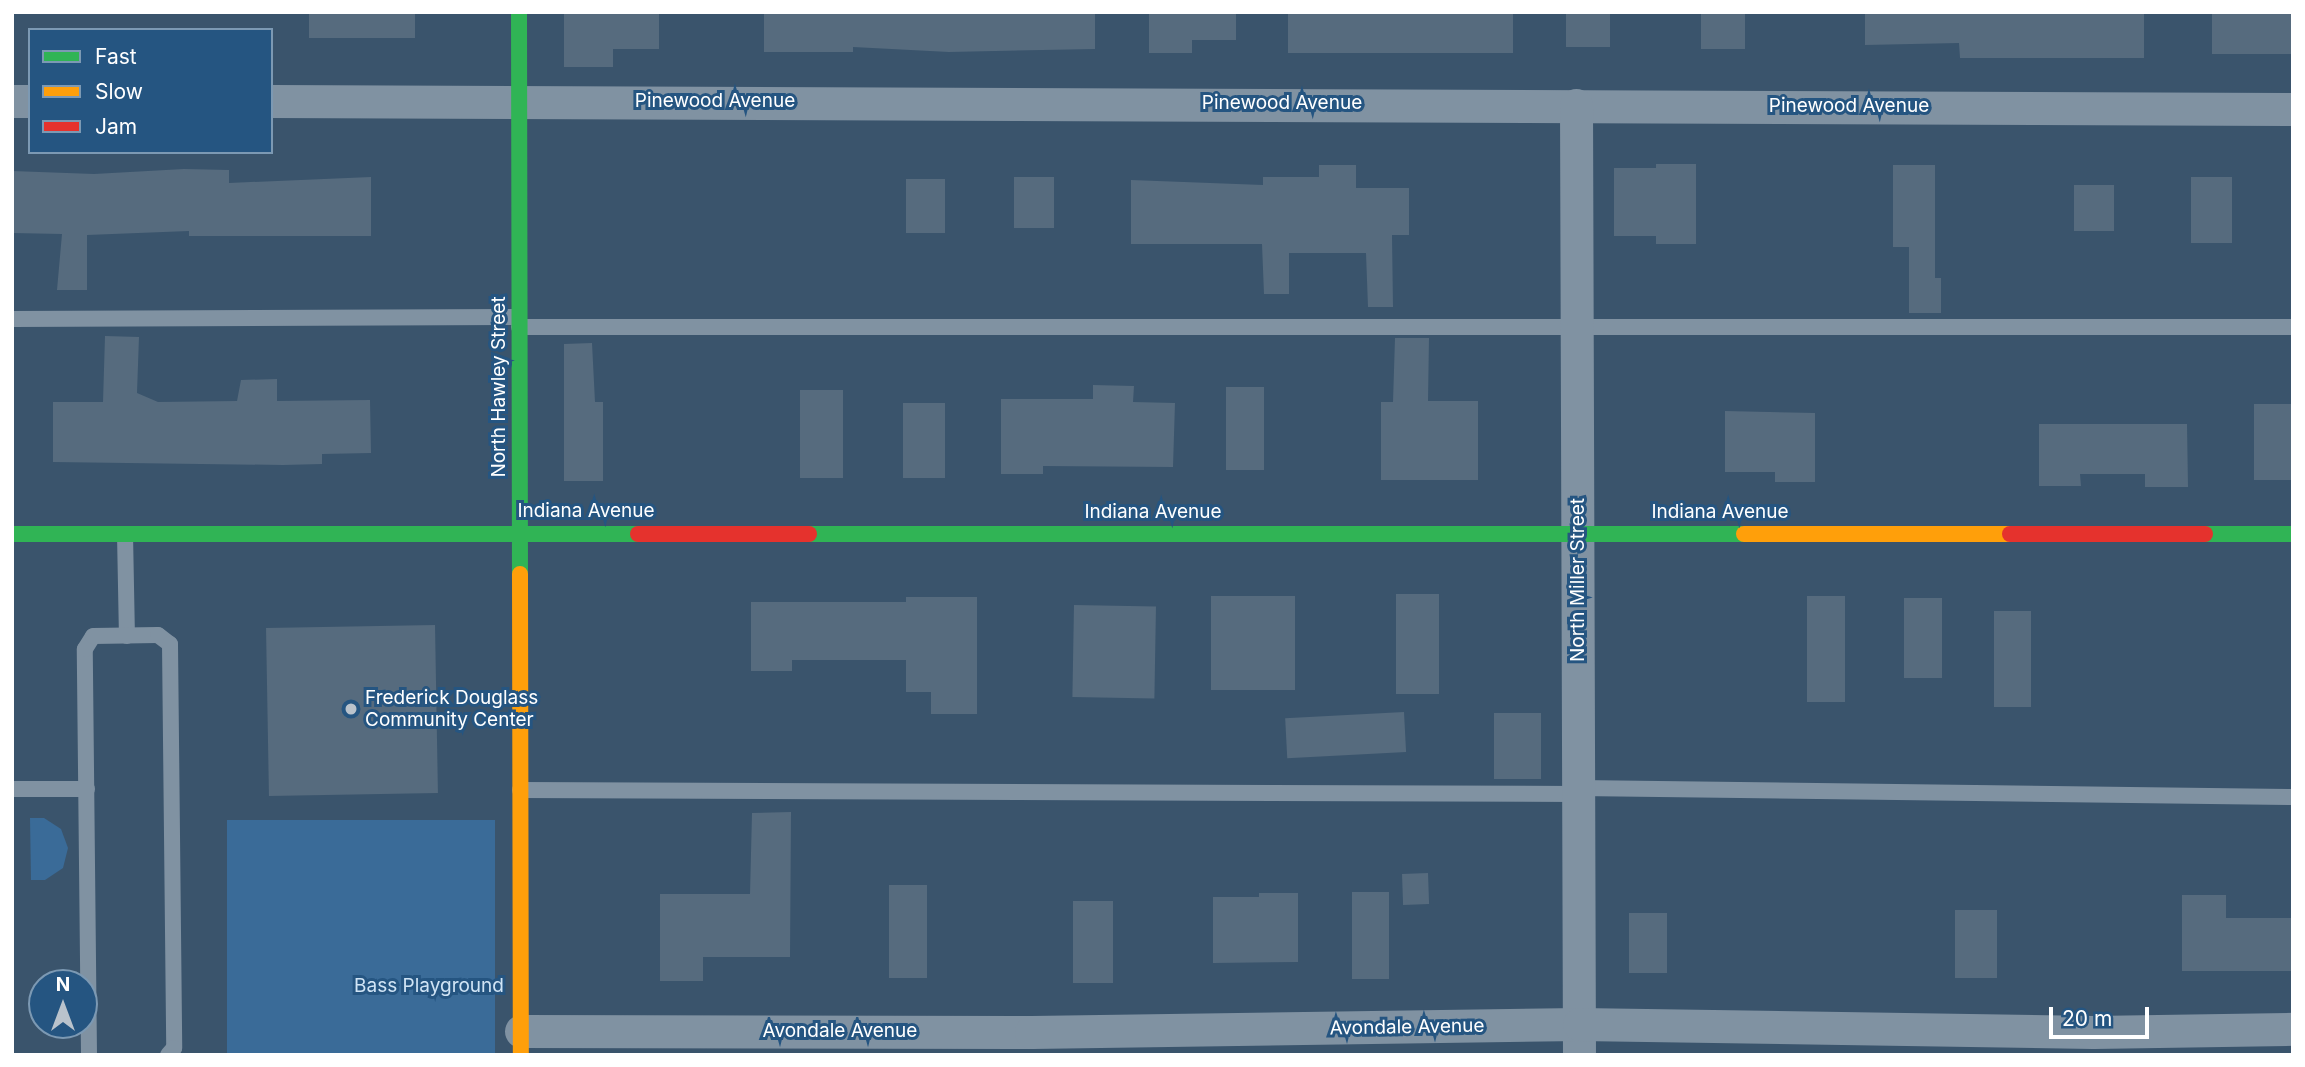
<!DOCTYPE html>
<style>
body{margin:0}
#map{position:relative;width:2305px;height:1067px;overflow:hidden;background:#3a546c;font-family:Inter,sans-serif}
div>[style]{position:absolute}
.green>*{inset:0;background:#3a6b98;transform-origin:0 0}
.building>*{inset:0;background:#566b7e;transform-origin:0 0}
.lane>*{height:16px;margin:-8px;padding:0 8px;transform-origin:8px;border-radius:8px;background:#8092a2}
.street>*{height:33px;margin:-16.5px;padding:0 16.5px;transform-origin:16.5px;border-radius:16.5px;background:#8092a2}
.fast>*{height:16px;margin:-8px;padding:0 8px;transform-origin:8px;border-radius:8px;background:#30b455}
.slow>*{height:16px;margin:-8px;padding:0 8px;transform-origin:8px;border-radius:8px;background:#ff9f0a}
.jam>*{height:16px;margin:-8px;padding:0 8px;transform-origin:8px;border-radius:8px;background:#e5322d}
.dots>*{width:19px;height:19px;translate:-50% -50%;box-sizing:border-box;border:4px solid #255581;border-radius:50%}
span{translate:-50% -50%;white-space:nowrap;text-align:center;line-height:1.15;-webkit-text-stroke:6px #255581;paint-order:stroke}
.street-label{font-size:19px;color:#fff}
.poi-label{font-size:19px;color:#fff}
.left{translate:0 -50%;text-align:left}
.park-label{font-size:19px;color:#d0e4f5}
.frame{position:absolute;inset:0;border:14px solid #fff;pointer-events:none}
.legend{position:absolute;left:28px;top:28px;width:245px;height:126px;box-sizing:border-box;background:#255581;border:2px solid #7c99b3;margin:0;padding:9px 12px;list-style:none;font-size:21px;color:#fff}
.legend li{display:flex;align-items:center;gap:14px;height:35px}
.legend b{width:35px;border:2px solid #7c99b3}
.north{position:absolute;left:28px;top:969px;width:70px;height:70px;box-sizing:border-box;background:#255581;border:2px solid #7c99b3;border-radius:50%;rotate:0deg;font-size:19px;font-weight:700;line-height:28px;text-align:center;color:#fff}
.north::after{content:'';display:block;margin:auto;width:24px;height:32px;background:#bac3cc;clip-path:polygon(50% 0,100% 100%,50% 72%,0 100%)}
.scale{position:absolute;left:2049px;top:1007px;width:100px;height:32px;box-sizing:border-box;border:4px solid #fff;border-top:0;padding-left:9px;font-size:21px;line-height:24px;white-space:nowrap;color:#fff;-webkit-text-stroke:5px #255581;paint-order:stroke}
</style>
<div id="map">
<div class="green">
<div style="clip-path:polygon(30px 818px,44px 818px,61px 829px,68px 848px,63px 868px,45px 880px,31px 880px)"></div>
<div style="left:227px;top:820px;width:268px;height:235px"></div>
</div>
<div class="building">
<div style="left:309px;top:12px;width:106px;height:26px"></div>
<div style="clip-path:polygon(564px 12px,659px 12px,659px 49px,613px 49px,613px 67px,564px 67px)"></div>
<div style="clip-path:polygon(764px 12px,1095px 12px,1095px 49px,949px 52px,853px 47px,853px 52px,764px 52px)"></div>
<div style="clip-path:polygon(1149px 12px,1236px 12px,1236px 40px,1192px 40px,1192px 53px,1149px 53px)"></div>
<div style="left:1288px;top:12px;width:225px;height:41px"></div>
<div style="left:1566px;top:12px;width:44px;height:35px"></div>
<div style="left:1701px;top:12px;width:44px;height:37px"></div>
<div style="clip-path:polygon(1865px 12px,2144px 12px,2144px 58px,1960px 58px,1959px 43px,1865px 45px)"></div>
<div style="left:2212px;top:12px;width:81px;height:42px"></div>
<div style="clip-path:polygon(1656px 164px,1696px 164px,1696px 244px,1656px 244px,1656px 236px,1614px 236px,1614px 168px,1656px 168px)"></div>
<div style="clip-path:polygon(1319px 165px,1356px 165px,1356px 188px,1409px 188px,1409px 235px,1392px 235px,1393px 307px,1368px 307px,1366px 253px,1289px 253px,1289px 294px,1264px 294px,1262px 244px,1131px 244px,1131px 180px,1263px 185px,1263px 177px,1319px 177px)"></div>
<div style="clip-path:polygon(1893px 165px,1935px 165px,1935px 278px,1941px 278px,1941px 313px,1909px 313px,1909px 247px,1893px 247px)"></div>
<div style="clip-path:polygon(184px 169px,229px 170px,229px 183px,371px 177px,371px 236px,189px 236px,189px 231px,87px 235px,87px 290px,57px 290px,62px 234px,12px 233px,12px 171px,94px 174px)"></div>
<div style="left:1014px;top:177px;width:40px;height:51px"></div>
<div style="left:2191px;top:177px;width:41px;height:66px"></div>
<div style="left:906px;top:179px;width:39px;height:54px"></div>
<div style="left:2074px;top:185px;width:40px;height:46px"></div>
<div style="clip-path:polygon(105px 336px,139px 337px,137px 393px,158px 402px,237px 401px,241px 380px,277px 379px,277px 401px,370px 400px,371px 453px,322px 454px,322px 464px,283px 465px,53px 462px,53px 402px,103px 402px)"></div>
<div style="clip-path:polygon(1395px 338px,1429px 338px,1428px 401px,1478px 401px,1478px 480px,1381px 480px,1381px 402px,1393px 402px)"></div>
<div style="clip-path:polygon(592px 343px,595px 402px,603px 402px,603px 481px,564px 481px,564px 344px)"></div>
<div style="clip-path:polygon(1093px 385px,1134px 386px,1133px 402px,1175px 403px,1173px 467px,1043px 466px,1043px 474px,1001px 474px,1001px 399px,1093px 399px)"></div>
<div style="left:1226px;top:387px;width:38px;height:83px"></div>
<div style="left:800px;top:390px;width:43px;height:88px"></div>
<div style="left:903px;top:403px;width:42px;height:75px"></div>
<div style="left:2254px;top:404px;width:39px;height:76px"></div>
<div style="clip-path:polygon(1725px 411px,1815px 413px,1815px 482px,1775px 482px,1775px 472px,1725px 472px)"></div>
<div style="clip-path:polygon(2039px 424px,2187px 424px,2188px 487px,2145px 487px,2145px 474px,2080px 474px,2081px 486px,2039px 486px)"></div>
<div style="left:1396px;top:594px;width:43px;height:100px"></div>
<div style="left:1295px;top:596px;width:94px;height:84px;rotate:90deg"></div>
<div style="left:1807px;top:596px;width:38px;height:106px"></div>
<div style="clip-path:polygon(906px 597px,977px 597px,977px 714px,931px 714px,931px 692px,906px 692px,906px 660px,792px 660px,792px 671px,751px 671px,751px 602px,906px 602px)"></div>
<div style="left:1904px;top:598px;width:38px;height:80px"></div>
<div style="left:1074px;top:605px;width:82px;height:92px;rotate:1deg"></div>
<div style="left:1994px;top:611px;width:37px;height:96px"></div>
<div style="left:435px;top:625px;width:168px;height:169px;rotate:89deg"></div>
<div style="left:1404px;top:712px;width:40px;height:119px;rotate:87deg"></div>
<div style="left:1494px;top:713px;width:47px;height:66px"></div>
<div style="clip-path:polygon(791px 812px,790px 957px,703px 957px,703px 981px,660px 981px,660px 894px,750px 894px,752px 813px)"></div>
<div style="left:1428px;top:873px;width:31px;height:26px;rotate:88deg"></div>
<div style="left:889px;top:885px;width:38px;height:93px"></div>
<div style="left:1352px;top:892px;width:37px;height:87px"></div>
<div style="clip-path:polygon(1259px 893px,1298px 893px,1298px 962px,1213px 963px,1213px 897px,1259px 897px)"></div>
<div style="clip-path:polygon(2182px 895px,2226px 895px,2226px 918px,2293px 918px,2293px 971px,2182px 971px)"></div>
<div style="left:1073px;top:901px;width:40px;height:82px"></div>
<div style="left:1955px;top:910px;width:42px;height:68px"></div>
<div style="left:1629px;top:913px;width:38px;height:60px"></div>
</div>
<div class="lane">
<div style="left:12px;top:319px;width:507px;rotate:-0.23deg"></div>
<div style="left:519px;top:327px;width:1774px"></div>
<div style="left:125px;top:534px;width:102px;rotate:88.9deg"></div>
<div style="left:1578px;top:788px;width:715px;rotate:0.72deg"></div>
<div style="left:12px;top:789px;width:75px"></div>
<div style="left:520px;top:790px;width:1058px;rotate:0.22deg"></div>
<div style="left:89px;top:1055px;width:406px;rotate:-90.6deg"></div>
<div style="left:85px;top:649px;width:15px;rotate:-58deg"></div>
<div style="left:93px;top:636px;width:65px;rotate:-0.9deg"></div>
<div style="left:158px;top:635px;width:15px;rotate:37deg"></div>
<div style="left:170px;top:644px;width:404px;rotate:89.4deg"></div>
<div style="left:174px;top:1048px;width:9px;rotate:131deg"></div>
</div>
<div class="street">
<div style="left:12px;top:101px;width:18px"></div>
<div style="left:271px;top:101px;width:2022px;rotate:0.23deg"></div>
<div style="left:1576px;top:105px;width:950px;rotate:89.82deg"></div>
<div style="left:521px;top:1031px;width:510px;rotate:0.11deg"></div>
<div style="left:1031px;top:1032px;width:548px;rotate:-0.84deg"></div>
<div style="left:1579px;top:1024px;width:514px;rotate:0.89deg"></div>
<div style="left:2093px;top:1032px;width:200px;rotate:-0.9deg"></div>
</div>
<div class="fast">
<div style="left:519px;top:12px;width:562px;rotate:89.9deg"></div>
<div style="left:12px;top:534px;width:626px"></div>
<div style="left:809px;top:534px;width:935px"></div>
<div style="left:2205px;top:534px;width:88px"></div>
</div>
<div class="slow">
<div style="left:1744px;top:534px;width:266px"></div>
<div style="left:520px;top:574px;width:481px;rotate:89.9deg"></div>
</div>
<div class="jam">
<div style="left:638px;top:534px;width:171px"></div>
<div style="left:2010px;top:534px;width:195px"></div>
</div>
<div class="dots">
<div style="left:351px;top:709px;background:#bac3cc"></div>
</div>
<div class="street-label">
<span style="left:715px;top:101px">Pinewood Avenue</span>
<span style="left:1282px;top:103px">Pinewood Avenue</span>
<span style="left:1849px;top:106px">Pinewood Avenue</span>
<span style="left:499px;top:387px;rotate:-90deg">North Hawley Street</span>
<span style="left:586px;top:511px">Indiana Avenue</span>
<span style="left:1153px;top:512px">Indiana Avenue</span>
<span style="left:1720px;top:512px">Indiana Avenue</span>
<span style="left:1578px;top:580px;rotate:-90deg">North Miller Street</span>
<span style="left:1407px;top:1027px;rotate:-1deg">Avondale Avenue</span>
<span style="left:840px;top:1031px">Avondale Avenue</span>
</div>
<div class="poi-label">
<span class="left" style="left:365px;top:709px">Frederick Douglass<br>Community Center</span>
</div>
<div class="park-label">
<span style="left:429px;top:986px">Bass Playground</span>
</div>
<div class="frame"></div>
<ul class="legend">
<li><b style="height:9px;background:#30b455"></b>Fast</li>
<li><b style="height:9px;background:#ff9f0a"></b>Slow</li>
<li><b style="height:9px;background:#e5322d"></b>Jam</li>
</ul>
<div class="north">N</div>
<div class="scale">20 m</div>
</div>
